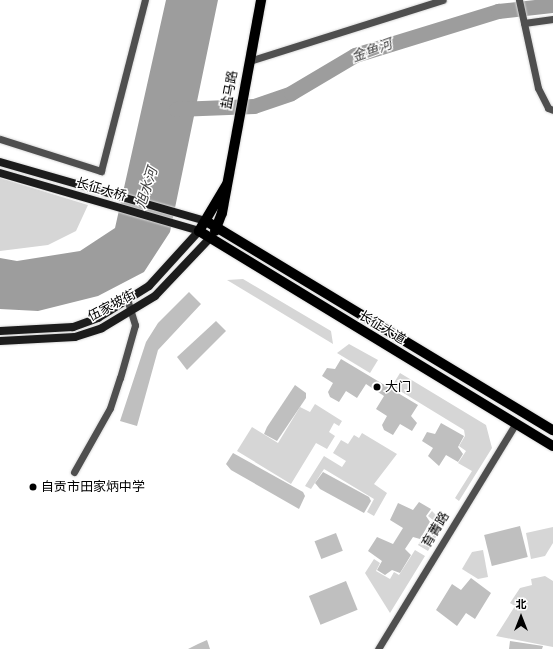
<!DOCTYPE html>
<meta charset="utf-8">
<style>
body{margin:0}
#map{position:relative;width:553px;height:649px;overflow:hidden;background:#fff;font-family:Karla,"Noto Sans SC",sans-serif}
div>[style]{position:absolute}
.green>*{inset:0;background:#d6d6d6}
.water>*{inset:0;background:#9d9d9d}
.river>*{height:15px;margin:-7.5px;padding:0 7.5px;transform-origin:7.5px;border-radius:7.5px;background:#9d9d9d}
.building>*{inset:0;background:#bfbfbf;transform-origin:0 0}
.roads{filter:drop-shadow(0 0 1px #dbdbdb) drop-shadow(0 0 1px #dbdbdb)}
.street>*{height:7px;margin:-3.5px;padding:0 3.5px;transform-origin:3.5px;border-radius:3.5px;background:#4f4f4f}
.secondary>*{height:8px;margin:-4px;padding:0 4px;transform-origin:4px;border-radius:4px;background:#1c1c1c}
.primary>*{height:10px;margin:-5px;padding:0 5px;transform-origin:5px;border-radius:5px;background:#000}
.dots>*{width:11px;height:11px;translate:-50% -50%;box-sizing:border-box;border:2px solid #fff;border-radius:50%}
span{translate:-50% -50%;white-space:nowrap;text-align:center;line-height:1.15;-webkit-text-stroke:3px #fff;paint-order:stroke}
.street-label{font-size:13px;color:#000}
.poi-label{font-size:13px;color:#000}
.left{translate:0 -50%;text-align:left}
.water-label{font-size:14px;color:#3e3e3e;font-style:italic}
.north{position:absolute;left:501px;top:597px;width:40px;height:40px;-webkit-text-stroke:3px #fff;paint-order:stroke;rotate:0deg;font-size:11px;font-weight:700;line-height:16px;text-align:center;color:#000}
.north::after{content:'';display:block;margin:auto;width:14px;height:18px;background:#000;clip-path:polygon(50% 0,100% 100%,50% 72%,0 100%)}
</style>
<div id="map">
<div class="green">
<div style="clip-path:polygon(0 178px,88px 205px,76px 231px,48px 245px,0 251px)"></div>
<div style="clip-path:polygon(243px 279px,331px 331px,333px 344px,227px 280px)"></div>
<div style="clip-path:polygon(349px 344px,378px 360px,370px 373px,337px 353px)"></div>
<div style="clip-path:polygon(400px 373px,486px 425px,492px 448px,459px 501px,455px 498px,472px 471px,458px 463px,466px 451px,459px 446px,465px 436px,464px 430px,392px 386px)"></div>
<div style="clip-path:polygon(315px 404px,342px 421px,339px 426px,334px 423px,329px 432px,335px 436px,327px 449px,316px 443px,291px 484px,237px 451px,252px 427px,278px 443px,300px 407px,310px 412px)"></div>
<div style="clip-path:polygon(362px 433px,397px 454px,374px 484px,387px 493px,374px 516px,367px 512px,374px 499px,324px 469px,311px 489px,305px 486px,324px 456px,342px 467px,346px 461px,333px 453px,341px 440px,348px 444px,354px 435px,359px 438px)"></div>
<div style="clip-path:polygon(432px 511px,444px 523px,428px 551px,418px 545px,433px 520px,428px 516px)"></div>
<div style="clip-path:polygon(553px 527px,553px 543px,545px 556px,531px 559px,526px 533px)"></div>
<div style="clip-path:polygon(415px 550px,425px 556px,390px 613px,365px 573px,374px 559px,380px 563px,376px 571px,390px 579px,394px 572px,399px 575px)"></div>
<div style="clip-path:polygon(483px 550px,488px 577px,478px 579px,462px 569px,472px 552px)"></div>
<div style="clip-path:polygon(545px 576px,553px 581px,553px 647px,496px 636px,515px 606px,510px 603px,520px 588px,532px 585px,531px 579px)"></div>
</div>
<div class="water">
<div style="clip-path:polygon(166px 0,218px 0,170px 232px,144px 272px,98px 296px,38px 311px,0 309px,0 258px,17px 261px,80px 251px,115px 228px)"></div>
</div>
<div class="river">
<div style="left:176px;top:109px;width:78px;rotate:-2.2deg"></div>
<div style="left:254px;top:106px;width:39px;rotate:-19deg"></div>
<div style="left:291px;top:93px;width:74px;rotate:-30.7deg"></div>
<div style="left:355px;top:55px;width:150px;rotate:-17.1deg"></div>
<div style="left:498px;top:11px;width:55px;rotate:-6.2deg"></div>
</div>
<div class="building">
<div style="clip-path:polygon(189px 292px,201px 304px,158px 350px,137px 426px,120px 421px,146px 342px,158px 323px)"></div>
<div style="clip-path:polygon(216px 321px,226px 331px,187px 370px,177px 357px)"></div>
<div style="clip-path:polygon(341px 359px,418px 405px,411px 416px,417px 423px,412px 431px,400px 424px,393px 435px,384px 430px,382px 425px,387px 416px,376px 409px,384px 396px,366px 384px,357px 398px,346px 391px,339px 402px,330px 397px,328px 392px,333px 383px,322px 376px,327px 368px,335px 369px)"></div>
<div style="clip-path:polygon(295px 385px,306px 393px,306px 398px,277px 441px,264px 434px,267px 427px)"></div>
<div style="clip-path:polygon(441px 423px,464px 436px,458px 447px,463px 454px,458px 462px,446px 455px,439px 466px,428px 456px,433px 448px,422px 441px,427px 432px,435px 434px)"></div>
<div style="clip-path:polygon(233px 453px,303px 492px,305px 496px,299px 509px,231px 470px,226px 464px)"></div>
<div style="clip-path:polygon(323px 472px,369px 497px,371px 501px,364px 513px,320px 489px,315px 483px)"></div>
<div style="clip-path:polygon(419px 502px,431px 509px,426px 516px,430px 522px,420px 539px,413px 537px,405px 549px,411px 555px,400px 573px,392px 570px,385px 575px,377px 570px,382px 561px,368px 551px,377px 537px,393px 544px,403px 528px,390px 520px,398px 503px,413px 510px)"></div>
<div style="left:520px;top:526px;width:32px;height:37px;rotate:76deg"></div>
<div style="left:336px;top:533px;width:19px;height:23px;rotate:69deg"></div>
<div style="clip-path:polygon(471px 578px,491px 593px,475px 619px,466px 613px,457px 626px,436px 610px,452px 584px,461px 590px)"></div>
<div style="left:346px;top:581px;width:31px;height:40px;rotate:68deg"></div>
<div style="clip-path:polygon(207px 640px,210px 649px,188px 649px,198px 644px)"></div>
<div style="clip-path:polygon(510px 641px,543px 646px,542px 649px,509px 649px)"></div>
</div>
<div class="roads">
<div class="street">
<div style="left:519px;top:0;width:90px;rotate:77.8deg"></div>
<div style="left:538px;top:88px;width:22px;rotate:63deg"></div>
<div style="left:548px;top:108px;width:5px;rotate:22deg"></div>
<div style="left:524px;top:23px;width:29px;rotate:-8deg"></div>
<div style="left:249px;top:61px;width:203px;rotate:-17.5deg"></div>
<div style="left:0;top:139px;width:106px;rotate:17.6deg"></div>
<div style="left:101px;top:171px;width:177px;rotate:-75.6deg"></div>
<div style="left:74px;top:472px;width:73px;rotate:-60.6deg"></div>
<div style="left:110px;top:408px;width:32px;rotate:-72deg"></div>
<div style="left:120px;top:378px;width:55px;rotate:-74.2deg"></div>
<div style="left:135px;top:325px;width:24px;rotate:-107deg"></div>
<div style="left:378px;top:649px;width:265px;rotate:-58.6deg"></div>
</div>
<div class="secondary">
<div style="left:0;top:162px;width:214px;rotate:16deg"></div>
<div style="left:0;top:173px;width:207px;rotate:16.2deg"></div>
<div style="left:199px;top:231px;width:74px;rotate:132.3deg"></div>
<div style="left:149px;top:286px;width:60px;rotate:147.9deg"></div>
<div style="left:98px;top:318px;width:27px;rotate:160deg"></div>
<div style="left:73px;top:327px;width:73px;rotate:176.9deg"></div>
<div style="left:0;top:341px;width:75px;rotate:-3.1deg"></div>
<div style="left:75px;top:337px;width:28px;rotate:-18deg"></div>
<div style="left:102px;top:328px;width:62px;rotate:-31.1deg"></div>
<div style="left:155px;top:296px;width:80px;rotate:-46.5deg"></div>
</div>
<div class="primary">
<div style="left:227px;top:184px;width:55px;rotate:120.8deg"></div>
<div style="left:199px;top:231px;width:414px;rotate:31.3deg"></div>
<div style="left:206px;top:221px;width:405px;rotate:31.1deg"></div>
<div style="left:215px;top:231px;width:19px;rotate:-69deg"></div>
<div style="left:222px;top:213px;width:217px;rotate:-79.6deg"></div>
</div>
</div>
<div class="dots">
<div style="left:377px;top:387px;background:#000"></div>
<div style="left:33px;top:487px;background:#000"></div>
</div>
<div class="street-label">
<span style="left:230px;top:90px;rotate:-80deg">盐马路</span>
<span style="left:101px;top:190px;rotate:16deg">长征大桥</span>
<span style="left:112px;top:306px;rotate:-28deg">伍家坡街</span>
<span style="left:382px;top:328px;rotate:31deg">长征大道</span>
<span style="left:436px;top:530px;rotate:-59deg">育菁路</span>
</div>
<div class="poi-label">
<span class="left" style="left:385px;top:387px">大门</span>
<span class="left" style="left:41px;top:487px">自贡市田家炳中学</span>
</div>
<div class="water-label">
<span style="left:372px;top:51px;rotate:-20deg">金鱼河</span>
<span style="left:147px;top:188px;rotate:-72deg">旭水河</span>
</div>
<div class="north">北</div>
</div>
